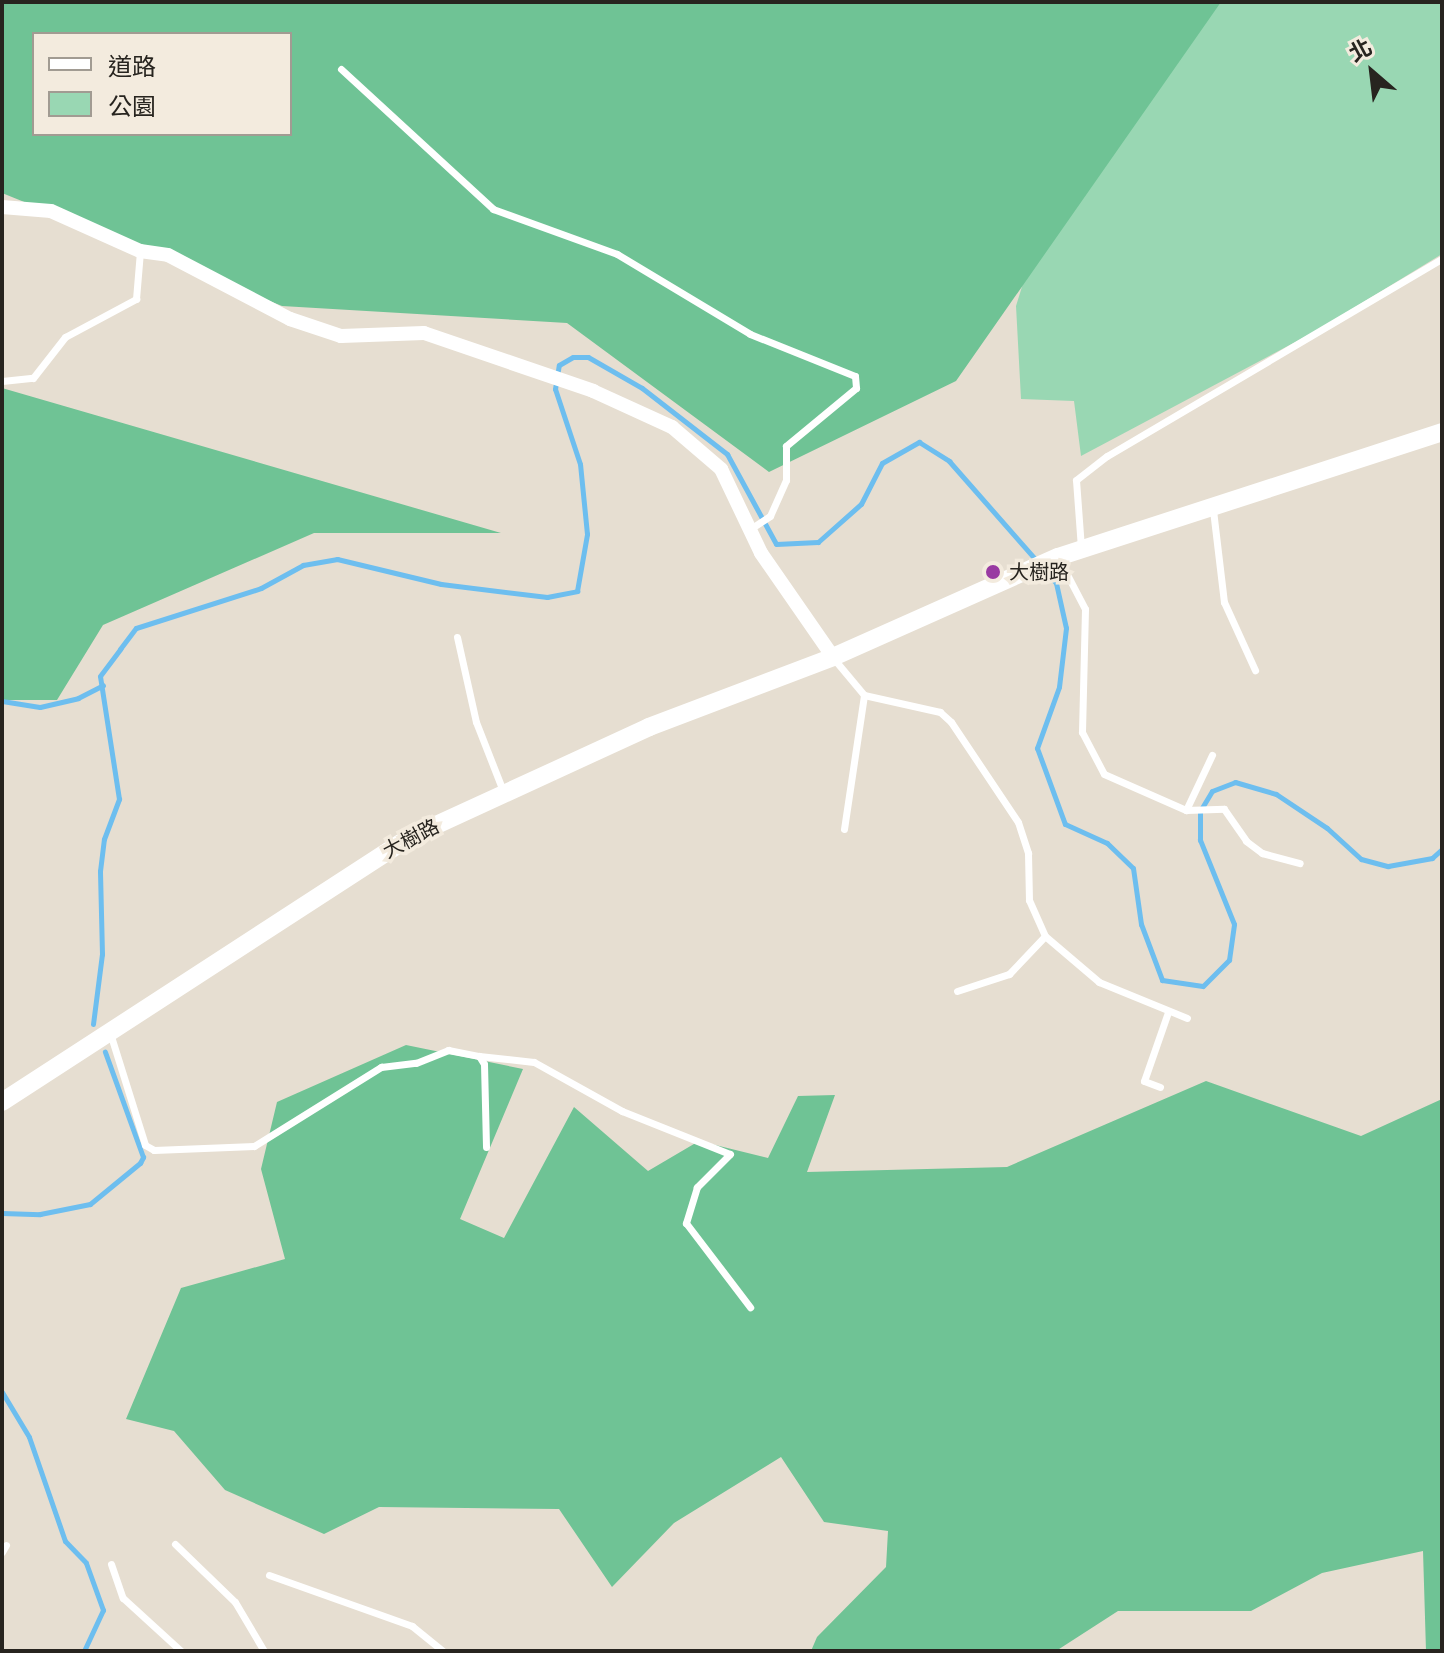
<!DOCTYPE html>
<meta charset="utf-8">
<style>
body{margin:0}
#map{position:relative;width:1444px;height:1653px;overflow:hidden;background:#e6ded1;font-family:Signika,"Noto Sans TC",sans-serif}
div>[style]{position:absolute}
.green>*{inset:0;background:#99d7b3}
.forest>*{inset:0;background:#6fc395}
.stream>*{height:5px;margin:-2.5px;padding:0 2.5px;transform-origin:2.5px;border-radius:2.5px;background:#6dbeef}
.service>*{height:7px;margin:-3.5px;padding:0 3.5px;transform-origin:3.5px;border-radius:3.5px;background:#fff}
.minor>*{height:14px;margin:-7px;padding:0 7px;transform-origin:7px;border-radius:7px;background:#fff}
.tertiary>*{height:18px;margin:-9px;padding:0 9px;transform-origin:9px;border-radius:9px;background:#fff}
.dots>*{width:22px;height:22px;translate:-50% -50%;box-sizing:border-box;border:4px solid #f3ebde;border-radius:50%}
span{translate:-50% -50%;white-space:nowrap;text-align:center;line-height:1.15;-webkit-text-stroke:7px #f3ebde;paint-order:stroke}
.poi-label{font-size:20px;color:#27241f}
.left{translate:0 -50%;text-align:left}
.street-label{font-size:20px;color:#27241f}
.frame{position:absolute;inset:0;border:4px solid #27241f;pointer-events:none}
.legend{position:absolute;left:32px;top:32px;width:260px;height:104px;box-sizing:border-box;background:#f3ebde;border:2px solid #a19b92;margin:0;padding:10px 14px;list-style:none;font-size:24px;color:#27241f}
.legend li{display:flex;align-items:center;gap:16px;height:40px}
.legend b{width:40px;border:2px solid #a19b92}
.north{position:absolute;left:1332px;top:32px;width:80px;height:80px;-webkit-text-stroke:6px #f3ebde;paint-order:stroke;rotate:332deg;font-size:22px;font-weight:700;line-height:32px;text-align:center;color:#27241f}
.north::after{content:'';display:block;margin:auto;width:28px;height:36px;background:#27241f;clip-path:polygon(50% 0,100% 100%,50% 72%,0 100%)}
</style>
<div id="map">
<div class="green">
<div style="clip-path:polygon(1012px 2px,1442px 2px,1442px 254px,1316px 331px,1081px 456px,1074px 401px,1021px 399px,1016px 306px,1040px 229px)"></div>
</div>
<div class="forest">
<div style="clip-path:polygon(evenodd,2px 2px,1221px 2px,956px 381px,769px 472px,567px 323px,282px 306px,2px 193px,2px 2px,34px 34px,290px 34px,290px 134px,34px 134px,34px 34px)"></div>
<div style="clip-path:polygon(2px 388px,501px 533px,314px 533px,103px 625px,57px 700px,2px 700px)"></div>
<div style="clip-path:polygon(406px 1045px,523px 1069px,460px 1219px,504px 1238px,574px 1107px,648px 1171px,699px 1141px,768px 1158px,798px 1096px,835px 1095px,807px 1172px,1007px 1167px,1206px 1081px,1361px 1136px,1442px 1099px,1442px 1651px,1426px 1651px,1423px 1551px,1322px 1573px,1251px 1611px,1118px 1611px,1056px 1651px,811px 1651px,817px 1637px,886px 1567px,888px 1531px,824px 1522px,781px 1457px,674px 1523px,612px 1587px,559px 1509px,379px 1507px,324px 1534px,225px 1490px,174px 1431px,126px 1419px,181px 1288px,285px 1259px,261px 1169px,277px 1102px)"></div>
</div>
<div class="stream">
<div style="left:1043px;top:568px;width:20px;rotate:49deg"></div>
<div style="left:1056px;top:583px;width:46px;rotate:77.5deg"></div>
<div style="left:1066px;top:628px;width:59px;rotate:96.8deg"></div>
<div style="left:1059px;top:687px;width:65px;rotate:109.8deg"></div>
<div style="left:1037px;top:748px;width:81px;rotate:69.8deg"></div>
<div style="left:1065px;top:824px;width:46px;rotate:24.3deg"></div>
<div style="left:1107px;top:843px;width:36px;rotate:44deg"></div>
<div style="left:1133px;top:868px;width:57px;rotate:81.9deg"></div>
<div style="left:1141px;top:924px;width:60px;rotate:69.4deg"></div>
<div style="left:1162px;top:980px;width:41px;rotate:8.3deg"></div>
<div style="left:1203px;top:986px;width:37px;rotate:-45deg"></div>
<div style="left:1229px;top:960px;width:36px;rotate:-82deg"></div>
<div style="left:1234px;top:924px;width:91px;rotate:-112deg"></div>
<div style="left:1200px;top:840px;width:29px;rotate:-90deg"></div>
<div style="left:1200px;top:811px;width:23px;rotate:-59deg"></div>
<div style="left:1212px;top:791px;width:25px;rotate:-21deg"></div>
<div style="left:1235px;top:782px;width:43px;rotate:16.3deg"></div>
<div style="left:1276px;top:794px;width:61px;rotate:33.7deg"></div>
<div style="left:1327px;top:828px;width:46px;rotate:42.4deg"></div>
<div style="left:1361px;top:859px;width:28px;rotate:15deg"></div>
<div style="left:1388px;top:866px;width:45px;rotate:-10.3deg"></div>
<div style="left:1432px;top:858px;width:13px;rotate:-42deg"></div>
<div style="left:2px;top:701px;width:38px;rotate:9deg"></div>
<div style="left:40px;top:707px;width:39px;rotate:-13deg"></div>
<div style="left:78px;top:698px;width:28px;rotate:-27deg"></div>
<div style="left:93px;top:1024px;width:71px;rotate:-82.7deg"></div>
<div style="left:102px;top:954px;width:83px;rotate:-91.4deg"></div>
<div style="left:100px;top:871px;width:32px;rotate:-83deg"></div>
<div style="left:104px;top:839px;width:43px;rotate:-69.4deg"></div>
<div style="left:119px;top:799px;width:124px;rotate:-98.8deg"></div>
<div style="left:100px;top:676px;width:34px;rotate:-53deg"></div>
<div style="left:120px;top:649px;width:26px;rotate:-53deg"></div>
<div style="left:136px;top:628px;width:131px;rotate:-17.7deg"></div>
<div style="left:261px;top:588px;width:48px;rotate:-28.7deg"></div>
<div style="left:303px;top:565px;width:35px;rotate:-10deg"></div>
<div style="left:337px;top:559px;width:107px;rotate:13.5deg"></div>
<div style="left:441px;top:584px;width:107px;rotate:7deg"></div>
<div style="left:547px;top:597px;width:31px;rotate:-11deg"></div>
<div style="left:577px;top:591px;width:58px;rotate:-80deg"></div>
<div style="left:587px;top:534px;width:70px;rotate:-95.7deg"></div>
<div style="left:580px;top:464px;width:79px;rotate:-108.4deg"></div>
<div style="left:555px;top:389px;width:24px;rotate:-81deg"></div>
<div style="left:559px;top:365px;width:16px;rotate:-30deg"></div>
<div style="left:573px;top:357px;width:15px"></div>
<div style="left:588px;top:357px;width:62px;rotate:29.9deg"></div>
<div style="left:642px;top:388px;width:108px;rotate:37.8deg"></div>
<div style="left:727px;top:454px;width:102px;rotate:61.4deg"></div>
<div style="left:776px;top:544px;width:42px;rotate:-2.7deg"></div>
<div style="left:818px;top:542px;width:57px;rotate:-41.5deg"></div>
<div style="left:861px;top:504px;width:46px;rotate:-62.9deg"></div>
<div style="left:882px;top:463px;width:43px;rotate:-29.6deg"></div>
<div style="left:919px;top:442px;width:36px;rotate:32deg"></div>
<div style="left:949px;top:461px;width:132px;rotate:48.7deg"></div>
<div style="left:2px;top:1213px;width:38px;rotate:2deg"></div>
<div style="left:40px;top:1214px;width:51px;rotate:-11.3deg"></div>
<div style="left:90px;top:1204px;width:65px;rotate:-39.4deg"></div>
<div style="left:140px;top:1163px;width:7px;rotate:-63deg"></div>
<div style="left:143px;top:1157px;width:112px;rotate:-109.9deg"></div>
<div style="left:2px;top:1392px;width:52px;rotate:59deg"></div>
<div style="left:29px;top:1437px;width:110px;rotate:70.9deg"></div>
<div style="left:65px;top:1541px;width:30px;rotate:46deg"></div>
<div style="left:86px;top:1563px;width:50px;rotate:70.1deg"></div>
<div style="left:103px;top:1610px;width:45px;rotate:114.9deg"></div>
</div>
<div class="service">
<div style="left:341px;top:69px;width:207px;rotate:42.6deg"></div>
<div style="left:493px;top:209px;width:132px;rotate:19.9deg"></div>
<div style="left:617px;top:254px;width:155px;rotate:31deg"></div>
<div style="left:750px;top:334px;width:113px;rotate:21.8deg"></div>
<div style="left:855px;top:376px;width:12px;rotate:85deg"></div>
<div style="left:856px;top:388px;width:91px;rotate:140.4deg"></div>
<div style="left:786px;top:446px;width:34px;rotate:90deg"></div>
<div style="left:786px;top:480px;width:39px;rotate:114deg"></div>
<div style="left:770px;top:516px;width:24px;rotate:147deg"></div>
<div style="left:2px;top:381px;width:31px;rotate:-6deg"></div>
<div style="left:33px;top:378px;width:52px;rotate:-52deg"></div>
<div style="left:65px;top:337px;width:81px;rotate:-28.2deg"></div>
<div style="left:136px;top:299px;width:48px;rotate:-85.2deg"></div>
<div style="left:1213px;top:510px;width:93px;rotate:83.2deg"></div>
<div style="left:1224px;top:602px;width:75px;rotate:65.5deg"></div>
<div style="left:1081px;top:548px;width:68px;rotate:-94.2deg"></div>
<div style="left:1076px;top:480px;width:39px;rotate:-38deg"></div>
<div style="left:1107px;top:456px;width:389px;rotate:-30.5deg"></div>
<div style="left:1059px;top:559px;width:56px;rotate:62.5deg"></div>
<div style="left:1085px;top:609px;width:123px;rotate:91.4deg"></div>
<div style="left:1082px;top:732px;width:47px;rotate:62.4deg"></div>
<div style="left:1104px;top:774px;width:90px;rotate:23.7deg"></div>
<div style="left:1186px;top:810px;width:38px;rotate:-2deg"></div>
<div style="left:1224px;top:809px;width:39px;rotate:55deg"></div>
<div style="left:1246px;top:841px;width:20px;rotate:37deg"></div>
<div style="left:1262px;top:853px;width:39px;rotate:15deg"></div>
<div style="left:457px;top:637px;width:87px;rotate:77.4deg"></div>
<div style="left:476px;top:722px;width:74px;rotate:68.6deg"></div>
<div style="left:834px;top:659px;width:47px;rotate:50.2deg"></div>
<div style="left:864px;top:695px;width:78px;rotate:12.6deg"></div>
<div style="left:940px;top:712px;width:15px;rotate:42deg"></div>
<div style="left:951px;top:722px;width:120px;rotate:56.2deg"></div>
<div style="left:1018px;top:822px;width:33px;rotate:72deg"></div>
<div style="left:1028px;top:853px;width:47px;rotate:88.8deg"></div>
<div style="left:1029px;top:900px;width:39px;rotate:66deg"></div>
<div style="left:1045px;top:936px;width:71px;rotate:40.4deg"></div>
<div style="left:1099px;top:982px;width:95px;rotate:22.2deg"></div>
<div style="left:1186px;top:810px;width:61px;rotate:-64.7deg"></div>
<div style="left:844px;top:829px;width:135px;rotate:-81.5deg"></div>
<div style="left:957px;top:991px;width:55px;rotate:-18.1deg"></div>
<div style="left:1009px;top:974px;width:52px;rotate:-46.5deg"></div>
<div style="left:110px;top:1033px;width:117px;rotate:72.6deg"></div>
<div style="left:145px;top:1145px;width:10px;rotate:29deg"></div>
<div style="left:154px;top:1150px;width:100px;rotate:-2.3deg"></div>
<div style="left:254px;top:1146px;width:150px;rotate:-31.9deg"></div>
<div style="left:381px;top:1067px;width:35px;rotate:-7deg"></div>
<div style="left:416px;top:1063px;width:35px;rotate:-22deg"></div>
<div style="left:448px;top:1050px;width:32px;rotate:11deg"></div>
<div style="left:479px;top:1056px;width:9px;rotate:58deg"></div>
<div style="left:484px;top:1064px;width:83px;rotate:88.6deg"></div>
<div style="left:479px;top:1056px;width:55px;rotate:6.2deg"></div>
<div style="left:534px;top:1062px;width:101px;rotate:29.1deg"></div>
<div style="left:622px;top:1111px;width:116px;rotate:21.7deg"></div>
<div style="left:730px;top:1154px;width:47px;rotate:135deg"></div>
<div style="left:697px;top:1187px;width:38px;rotate:107deg"></div>
<div style="left:686px;top:1223px;width:106px;rotate:52.7deg"></div>
<div style="left:1160px;top:1087px;width:17px;rotate:-159deg"></div>
<div style="left:1144px;top:1081px;width:73px;rotate:-70.8deg"></div>
<div style="left:175px;top:1544px;width:83px;rotate:44deg"></div>
<div style="left:235px;top:1602px;width:57px;rotate:59.4deg"></div>
<div style="left:2px;top:1552px;width:8px;rotate:-60deg"></div>
<div style="left:111px;top:1564px;width:36px;rotate:71deg"></div>
<div style="left:123px;top:1598px;width:79px;rotate:42.4deg"></div>
<div style="left:269px;top:1575px;width:152px;rotate:19.6deg"></div>
<div style="left:412px;top:1626px;width:40px;rotate:39deg"></div>
</div>
<div class="minor">
<div style="left:2px;top:207px;width:49px;rotate:4.7deg"></div>
<div style="left:51px;top:211px;width:98px;rotate:24.2deg"></div>
<div style="left:140px;top:251px;width:28px;rotate:8deg"></div>
<div style="left:168px;top:255px;width:138px;rotate:27.7deg"></div>
<div style="left:290px;top:319px;width:54px;rotate:18.4deg"></div>
<div style="left:341px;top:336px;width:83px;rotate:-2.1deg"></div>
<div style="left:424px;top:333px;width:179px;rotate:18.9deg"></div>
<div style="left:593px;top:391px;width:87px;rotate:24.5deg"></div>
<div style="left:672px;top:427px;width:65px;rotate:40.6deg"></div>
<div style="left:721px;top:469px;width:93px;rotate:64.5deg"></div>
<div style="left:761px;top:553px;width:126px;rotate:55.3deg"></div>
</div>
<div class="tertiary">
<div style="left:2px;top:1102px;width:484px;rotate:-33deg"></div>
<div style="left:408px;top:838px;width:265px;rotate:-24.7deg"></div>
<div style="left:649px;top:727px;width:197px;rotate:-20.8deg"></div>
<div style="left:833px;top:657px;width:246px;rotate:-24deg"></div>
<div style="left:1058px;top:557px;width:404px;rotate:-18deg"></div>
</div>
<div class="dots">
<div style="left:993px;top:572px;background:#993aa2"></div>
</div>
<div class="poi-label">
<span class="left" style="left:1009px;top:572px">大樹路</span>
</div>
<div class="street-label">
<span style="left:411px;top:839px;rotate:-28deg">大樹路</span>
</div>
<div class="frame"></div>
<ul class="legend">
<li><b style="height:10px;background:#fff"></b>道路</li>
<li><b style="height:22px;background:#99d7b3"></b>公園</li>
</ul>
<div class="north">北</div>
</div>
